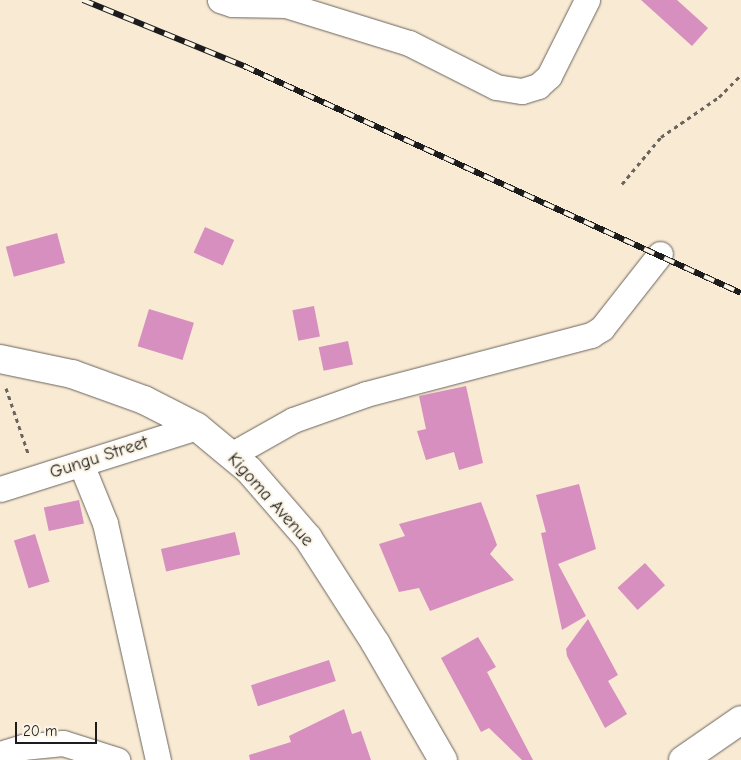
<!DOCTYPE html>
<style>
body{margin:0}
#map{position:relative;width:741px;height:760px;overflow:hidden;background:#f9ead4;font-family:"Comic Neue",sans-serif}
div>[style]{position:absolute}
.building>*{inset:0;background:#d68fbf;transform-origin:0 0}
.path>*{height:3px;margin-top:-1.5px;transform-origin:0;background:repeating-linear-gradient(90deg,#69645c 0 4px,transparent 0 8px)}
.roads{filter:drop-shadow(0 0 1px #69645c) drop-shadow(0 0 1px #69645c)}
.street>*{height:25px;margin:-12.5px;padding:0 12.5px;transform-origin:12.5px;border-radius:12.5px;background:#fff}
.primary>*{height:28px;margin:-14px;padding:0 14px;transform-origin:14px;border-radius:14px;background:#fff}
.rail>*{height:5.5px;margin-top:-2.75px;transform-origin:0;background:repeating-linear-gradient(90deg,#fcf5e5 0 11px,#1c1c1c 0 22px);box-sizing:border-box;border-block:1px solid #1c1c1c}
span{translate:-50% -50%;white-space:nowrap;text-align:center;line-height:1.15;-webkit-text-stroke:4.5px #fcf5e5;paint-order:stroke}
.street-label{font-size:18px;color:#1c1c1c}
.scale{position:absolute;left:15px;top:722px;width:82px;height:22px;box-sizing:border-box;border:2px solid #1c1c1c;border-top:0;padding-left:6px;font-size:15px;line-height:18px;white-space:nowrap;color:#1c1c1c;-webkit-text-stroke:4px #fcf5e5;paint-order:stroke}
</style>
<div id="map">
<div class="building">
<div style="clip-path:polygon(641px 0,677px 0,708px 28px,692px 46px)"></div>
<div style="left:205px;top:227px;width:32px;height:28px;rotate:24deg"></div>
<div style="left:57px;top:233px;width:31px;height:53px;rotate:75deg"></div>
<div style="left:314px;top:306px;width:31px;height:22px;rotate:79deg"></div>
<div style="left:149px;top:309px;width:47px;height:39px;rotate:17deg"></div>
<div style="left:348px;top:341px;width:24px;height:30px;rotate:78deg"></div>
<div style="clip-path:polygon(466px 386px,483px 463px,459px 470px,454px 452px,426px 460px,417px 431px,426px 429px,419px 396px)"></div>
<div style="clip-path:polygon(579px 484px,596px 549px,558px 564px,586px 616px,562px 630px,541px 533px,546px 532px,536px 495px)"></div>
<div style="left:79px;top:500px;width:24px;height:36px;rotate:78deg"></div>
<div style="clip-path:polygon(481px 502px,497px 545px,490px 554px,514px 580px,430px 611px,419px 588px,399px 592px,379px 544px,405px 536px,399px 524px)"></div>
<div style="left:235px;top:532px;width:23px;height:76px;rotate:77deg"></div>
<div style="left:35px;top:534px;width:50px;height:22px;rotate:73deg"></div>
<div style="left:645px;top:563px;width:30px;height:37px;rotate:48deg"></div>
<div style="clip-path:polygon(588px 619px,618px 675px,608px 681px,627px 714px,605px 728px,567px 656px,566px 649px)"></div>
<div style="clip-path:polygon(478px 637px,496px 667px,487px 672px,533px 760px,522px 760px,489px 728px,481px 732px,441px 658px)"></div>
<div style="left:329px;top:660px;width:22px;height:82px;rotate:72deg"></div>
<div style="clip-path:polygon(344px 709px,352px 734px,361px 731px,371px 760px,250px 760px,249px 755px,291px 742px,289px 736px)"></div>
</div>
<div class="path">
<div style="left:622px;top:184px;width:61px;rotate:-50.3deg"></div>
<div style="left:661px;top:137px;width:70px;rotate:-34.6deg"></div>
<div style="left:719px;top:97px;width:31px;rotate:-45deg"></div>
<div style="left:6px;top:388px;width:69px;rotate:71.3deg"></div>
</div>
<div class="roads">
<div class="street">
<div style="left:220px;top:0;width:13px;rotate:18deg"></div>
<div style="left:232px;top:4px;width:54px;rotate:1.1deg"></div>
<div style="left:286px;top:5px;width:129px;rotate:17.2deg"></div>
<div style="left:409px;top:43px;width:97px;rotate:26.8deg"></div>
<div style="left:496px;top:87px;width:26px;rotate:9deg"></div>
<div style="left:522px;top:91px;width:17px;rotate:-17deg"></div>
<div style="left:538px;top:86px;width:15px;rotate:-42deg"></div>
<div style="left:549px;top:76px;width:85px;rotate:-63.4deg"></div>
<div style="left:231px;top:455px;width:71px;rotate:-29.4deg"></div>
<div style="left:293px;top:420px;width:77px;rotate:-19.6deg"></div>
<div style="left:366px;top:394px;width:233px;rotate:-14.7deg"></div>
<div style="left:591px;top:335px;width:13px;rotate:-32deg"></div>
<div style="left:602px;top:328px;width:94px;rotate:-51.9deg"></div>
<div style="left:81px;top:464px;width:64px;rotate:67.9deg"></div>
<div style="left:105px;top:523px;width:243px;rotate:77.4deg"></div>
<div style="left:0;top:489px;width:207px;rotate:-17.5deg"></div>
<div style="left:0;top:754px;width:24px;rotate:-17deg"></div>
<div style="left:23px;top:747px;width:40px;rotate:-5.7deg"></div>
<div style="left:63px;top:743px;width:57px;rotate:17.5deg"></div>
</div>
<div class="primary">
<div style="left:0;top:359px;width:74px;rotate:11.8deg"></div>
<div style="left:72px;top:374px;width:77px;rotate:19.9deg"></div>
<div style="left:144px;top:400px;width:59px;rotate:27deg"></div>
<div style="left:197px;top:427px;width:67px;rotate:39.6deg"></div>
<div style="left:249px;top:470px;width:90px;rotate:49.1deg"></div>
<div style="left:308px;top:538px;width:126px;rotate:57.3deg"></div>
<div style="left:376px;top:644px;width:134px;rotate:60deg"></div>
<div style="left:683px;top:760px;width:70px;rotate:-34.6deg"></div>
</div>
</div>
<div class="rail">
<div style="left:83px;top:0;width:174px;rotate:22.3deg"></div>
<div style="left:244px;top:66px;width:546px;rotate:24.55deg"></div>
</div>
<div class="street-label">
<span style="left:99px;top:458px;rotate:-18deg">Gungu Street</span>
<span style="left:270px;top:500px;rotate:48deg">Kigoma Avenue</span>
</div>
<div class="scale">20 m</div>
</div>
